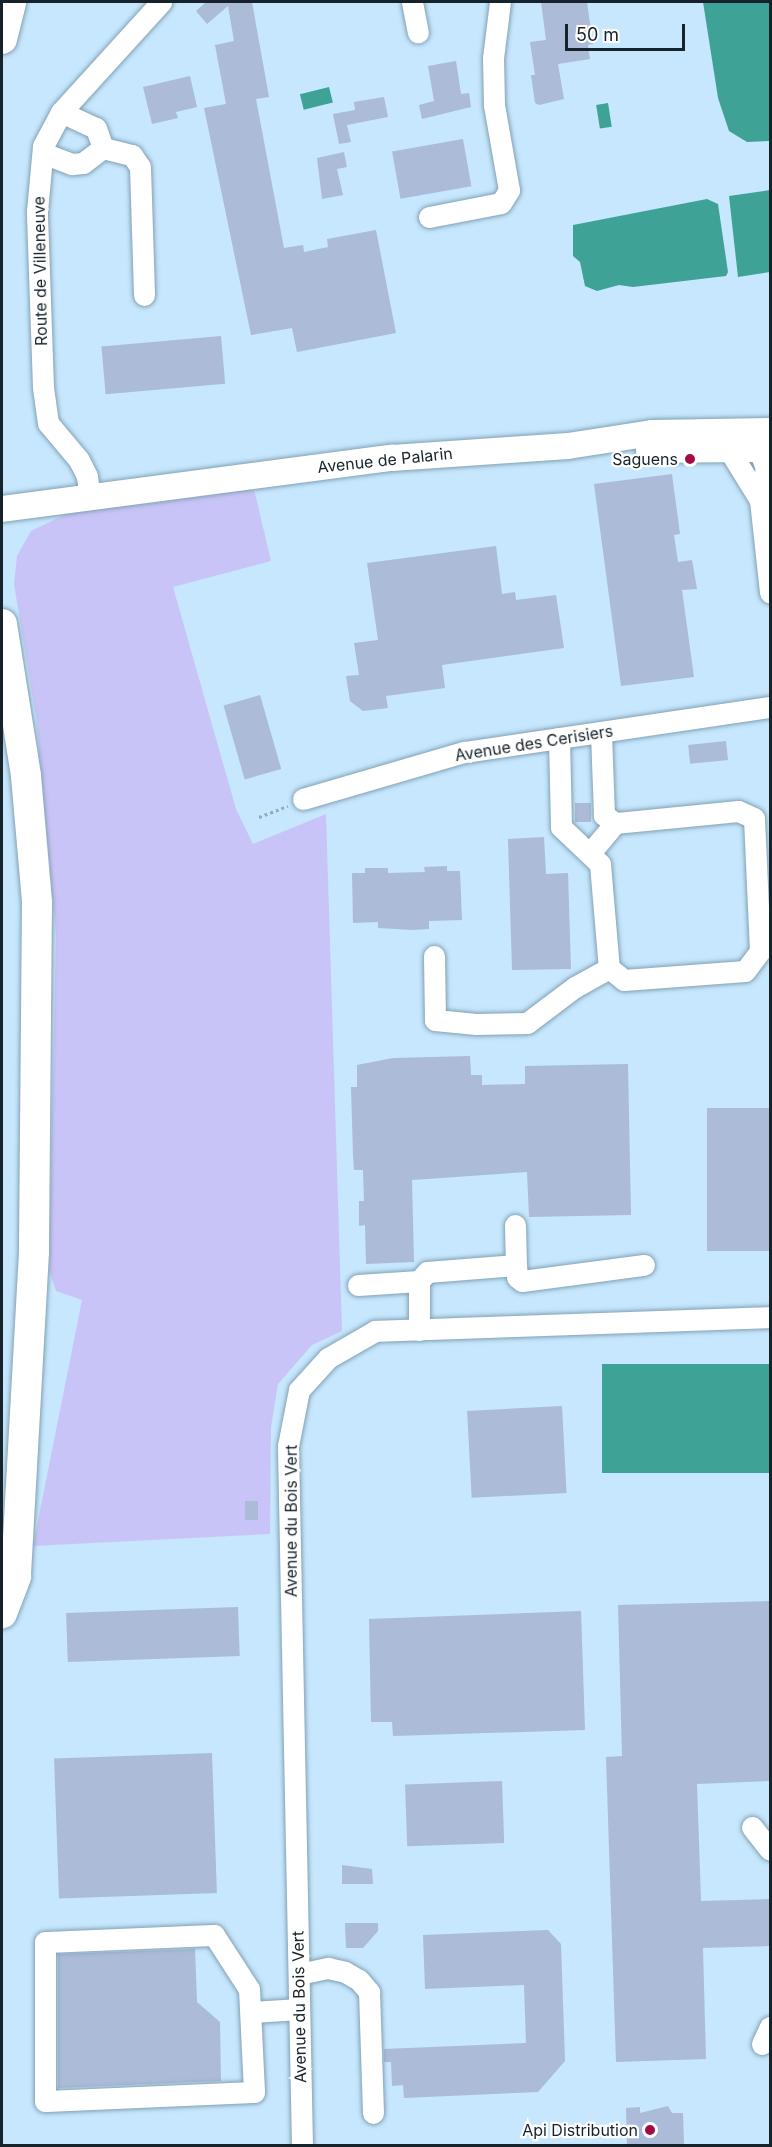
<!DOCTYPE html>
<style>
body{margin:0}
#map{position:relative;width:772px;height:2147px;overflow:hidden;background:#c6e7fd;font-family:Inter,sans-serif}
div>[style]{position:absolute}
.green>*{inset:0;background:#c9c4f7}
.water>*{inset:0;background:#3ea296;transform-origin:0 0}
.building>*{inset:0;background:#abbbd8;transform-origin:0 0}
.path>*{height:3px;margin-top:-1.5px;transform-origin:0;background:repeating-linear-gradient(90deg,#90abbd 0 3px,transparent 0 6px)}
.roads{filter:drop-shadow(0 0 2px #82a1b5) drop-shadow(0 0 2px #82a1b5)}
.minor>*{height:21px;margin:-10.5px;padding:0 10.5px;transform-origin:10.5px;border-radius:10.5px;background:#fff}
.major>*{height:26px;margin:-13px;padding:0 13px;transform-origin:13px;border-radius:13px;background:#fff}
.highway>*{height:30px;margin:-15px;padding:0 15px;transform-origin:15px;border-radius:15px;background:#fff}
.dots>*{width:16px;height:16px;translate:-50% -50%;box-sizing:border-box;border:3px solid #fff;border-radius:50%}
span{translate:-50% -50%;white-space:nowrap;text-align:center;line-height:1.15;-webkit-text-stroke:4.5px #fff;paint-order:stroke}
.street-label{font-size:16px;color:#16232a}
.poi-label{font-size:16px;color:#16232a}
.right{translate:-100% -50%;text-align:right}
.frame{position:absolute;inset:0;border:3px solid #16232a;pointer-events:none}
.scale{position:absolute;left:565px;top:24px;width:120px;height:27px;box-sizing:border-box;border:3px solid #16232a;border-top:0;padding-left:8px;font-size:18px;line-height:21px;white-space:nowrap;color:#16232a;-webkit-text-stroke:4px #fff;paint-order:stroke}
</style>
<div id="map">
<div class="green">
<div style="clip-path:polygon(254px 489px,271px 561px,173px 587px,236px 809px,253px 844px,326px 814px,342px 1331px,312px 1345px,278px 1384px,271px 1427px,270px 1534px,33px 1546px,82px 1300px,56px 1291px,49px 1270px,56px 935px,36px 717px,14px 584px,17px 556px,31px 531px,68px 513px)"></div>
</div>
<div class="water">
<div style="clip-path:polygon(703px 2px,770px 2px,770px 141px,747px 142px,729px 131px,718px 98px)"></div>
<div style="left:329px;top:87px;width:16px;height:30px;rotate:76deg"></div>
<div style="left:608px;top:103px;width:24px;height:12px;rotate:81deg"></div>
<div style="clip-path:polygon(770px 190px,770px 272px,738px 277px,729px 196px)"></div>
<div style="clip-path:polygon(707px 199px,718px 204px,728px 272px,726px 276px,633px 287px,619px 285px,597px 291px,585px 286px,580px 262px,573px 256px,573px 225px)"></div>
<div style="left:770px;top:1364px;width:109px;height:168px;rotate:90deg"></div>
</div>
<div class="building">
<div style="clip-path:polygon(206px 2px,252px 2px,269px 97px,256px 99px,284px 248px,303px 245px,304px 252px,328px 247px,327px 239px,376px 230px,396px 333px,297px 352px,292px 328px,251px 335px,204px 108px,226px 104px,215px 45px,234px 41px,228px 6px,207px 24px,196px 11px)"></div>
<div style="clip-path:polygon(541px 2px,587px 2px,593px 44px,588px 45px,590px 59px,558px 64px,564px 99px,539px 105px,535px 103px,531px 75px,535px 75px,530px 42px,546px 40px)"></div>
<div style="clip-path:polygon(456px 61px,461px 94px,469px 93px,471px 107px,422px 119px,419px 105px,434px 101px,428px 66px)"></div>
<div style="clip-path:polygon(190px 76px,197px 107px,176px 112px,178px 118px,152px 124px,143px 87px)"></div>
<div style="clip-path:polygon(384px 97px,388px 117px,347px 125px,351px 142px,339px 144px,333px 114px,355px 110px,354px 102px)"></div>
<div style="left:463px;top:139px;width:48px;height:72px;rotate:80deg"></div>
<div style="clip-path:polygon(344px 152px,347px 167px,337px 169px,343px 195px,322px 199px,317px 158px)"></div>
<div style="left:221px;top:336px;width:48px;height:120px;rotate:85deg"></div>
<div style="clip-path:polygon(672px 474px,680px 534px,674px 535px,678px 562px,692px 560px,697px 589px,682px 590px,694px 677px,621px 686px,594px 484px)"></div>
<div style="clip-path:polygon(496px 546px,502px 594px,515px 592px,516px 600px,556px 595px,564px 648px,442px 665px,445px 688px,386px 696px,388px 708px,363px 711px,350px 701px,346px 676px,359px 675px,354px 643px,378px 640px,367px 563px)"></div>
<div style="left:260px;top:695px;width:77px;height:38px;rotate:74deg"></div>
<div style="left:726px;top:741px;width:19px;height:38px;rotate:84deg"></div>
<div style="left:575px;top:803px;width:16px;height:19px"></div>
<div style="clip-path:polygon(544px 837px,546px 874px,568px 873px,571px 969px,512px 970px,508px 839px)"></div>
<div style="clip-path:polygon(447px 866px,447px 871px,460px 871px,462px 920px,429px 921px,429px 929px,413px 930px,378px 928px,378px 922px,353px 923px,352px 873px,365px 873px,365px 868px,388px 868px,388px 873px,425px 872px,424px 867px)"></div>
<div style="clip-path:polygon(470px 1056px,471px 1075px,482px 1075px,482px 1085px,525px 1084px,525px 1066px,628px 1064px,631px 1215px,529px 1217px,527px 1172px,412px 1180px,414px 1262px,366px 1264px,365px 1225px,359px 1226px,359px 1201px,364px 1201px,363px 1170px,354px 1170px,353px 1156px,351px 1087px,357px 1087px,357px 1065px,393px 1058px)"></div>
<div style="left:771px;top:1108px;width:143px;height:64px;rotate:90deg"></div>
<div style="left:562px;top:1406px;width:87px;height:95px;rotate:87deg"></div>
<div style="left:245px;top:1501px;width:13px;height:19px"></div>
<div style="clip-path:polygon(771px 1601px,771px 1781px,697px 1784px,701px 1901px,771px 1899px,771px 1946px,703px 1948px,706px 2059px,616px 2062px,606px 1757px,622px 1756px,618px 1605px)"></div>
<div style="left:238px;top:1607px;width:49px;height:172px;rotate:88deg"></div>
<div style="clip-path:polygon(581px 1611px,585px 1730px,393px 1736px,392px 1722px,371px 1722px,369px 1619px)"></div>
<div style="left:212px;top:1753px;width:140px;height:158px;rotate:88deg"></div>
<div style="left:502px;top:1781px;width:62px;height:97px;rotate:88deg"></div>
<div style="clip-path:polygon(342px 1865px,372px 1869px,373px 1884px,342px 1884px)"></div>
<div style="clip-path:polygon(345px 1923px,378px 1923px,378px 1931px,363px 1948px,346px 1948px)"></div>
<div style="clip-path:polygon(548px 1930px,561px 1944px,565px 2061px,538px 2092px,404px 2098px,403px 2085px,392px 2086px,391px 2062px,384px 2062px,384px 2049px,526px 2043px,524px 1985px,425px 1989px,423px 1935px)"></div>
<div style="clip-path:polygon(195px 1949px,197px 2002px,220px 2022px,221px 2081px,58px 2088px,58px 1954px)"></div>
<div style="clip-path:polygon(668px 2106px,672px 2113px,683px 2113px,684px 2145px,627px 2145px,626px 2108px,640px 2107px,640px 2113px)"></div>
</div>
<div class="path">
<div style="left:259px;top:817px;width:31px;rotate:-21deg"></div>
</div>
<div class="roads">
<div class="minor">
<div style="left:412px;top:2px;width:31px;rotate:79deg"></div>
<div style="left:61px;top:112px;width:38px;rotate:25deg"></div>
<div style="left:96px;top:128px;width:21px;rotate:71deg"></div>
<div style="left:103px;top:148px;width:30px;rotate:14deg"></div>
<div style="left:132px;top:155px;width:14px;rotate:56deg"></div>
<div style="left:140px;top:167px;width:128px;rotate:88.2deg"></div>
<div style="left:43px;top:153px;width:31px;rotate:21deg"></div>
<div style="left:72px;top:164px;width:11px;rotate:-5deg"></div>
<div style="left:83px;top:163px;width:25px;rotate:-37deg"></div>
<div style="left:429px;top:217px;width:73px;rotate:-11deg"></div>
<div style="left:501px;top:203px;width:15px;rotate:-58deg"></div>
<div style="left:509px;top:190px;width:86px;rotate:-100deg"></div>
<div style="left:494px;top:105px;width:47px;rotate:-91.2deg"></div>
<div style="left:493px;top:58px;width:56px;rotate:-82.9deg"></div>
<div style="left:754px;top:437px;width:33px;rotate:69deg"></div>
<div style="left:766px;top:468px;width:33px;rotate:101deg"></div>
<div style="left:760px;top:500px;width:93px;rotate:83.8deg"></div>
<div style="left:729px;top:450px;width:59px;rotate:58.2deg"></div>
<div style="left:90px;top:498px;width:22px;rotate:-98deg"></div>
<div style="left:87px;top:476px;width:18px;rotate:-117deg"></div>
<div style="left:79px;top:460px;width:48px;rotate:-130deg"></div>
<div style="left:48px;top:423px;width:36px;rotate:-98deg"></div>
<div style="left:43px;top:387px;width:176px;rotate:-92deg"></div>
<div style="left:37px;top:211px;width:65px;rotate:-84.7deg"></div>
<div style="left:43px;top:146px;width:38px;rotate:-62deg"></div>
<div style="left:61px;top:112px;width:149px;rotate:-47.7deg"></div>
<div style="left:559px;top:738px;width:89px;rotate:88.7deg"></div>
<div style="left:561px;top:827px;width:54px;rotate:43.5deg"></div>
<div style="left:600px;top:864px;width:104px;rotate:85.1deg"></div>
<div style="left:609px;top:968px;width:19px;rotate:39deg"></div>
<div style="left:624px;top:980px;width:121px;rotate:-4.3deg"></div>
<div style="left:745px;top:971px;width:25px;rotate:-53deg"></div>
<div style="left:760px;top:951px;width:133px;rotate:-92.6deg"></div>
<div style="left:754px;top:818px;width:17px;rotate:-156deg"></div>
<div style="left:738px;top:811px;width:124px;rotate:174.4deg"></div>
<div style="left:615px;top:823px;width:14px;rotate:-144deg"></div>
<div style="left:604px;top:815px;width:83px;rotate:-92.1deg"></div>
<div style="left:303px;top:799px;width:168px;rotate:-16.3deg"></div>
<div style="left:464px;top:752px;width:309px;rotate:-8.4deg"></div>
<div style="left:590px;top:853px;width:39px;rotate:-50deg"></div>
<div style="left:434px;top:956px;width:64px;rotate:89.1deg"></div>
<div style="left:435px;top:1020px;width:41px;rotate:5.6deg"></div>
<div style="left:476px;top:1024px;width:51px;rotate:-1.1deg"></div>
<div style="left:527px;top:1023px;width:60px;rotate:-36.9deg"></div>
<div style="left:575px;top:987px;width:39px;rotate:-29deg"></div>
<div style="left:515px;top:1225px;width:40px;rotate:88.6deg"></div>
<div style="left:419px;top:1281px;width:12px;rotate:-48deg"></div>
<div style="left:427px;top:1272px;width:89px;rotate:-4.5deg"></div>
<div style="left:516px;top:1265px;width:12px;rotate:85deg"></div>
<div style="left:517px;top:1277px;width:6px;rotate:39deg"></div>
<div style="left:522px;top:1281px;width:123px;rotate:-7.5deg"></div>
<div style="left:358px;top:1285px;width:61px;rotate:-3.8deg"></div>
<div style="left:419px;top:1281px;width:49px;rotate:90deg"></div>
<div style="left:752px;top:1827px;width:29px;rotate:52deg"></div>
<div style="left:214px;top:1935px;width:64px;rotate:57.1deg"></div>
<div style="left:249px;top:1989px;width:103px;rotate:87.2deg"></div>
<div style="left:254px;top:2092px;width:209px;rotate:177.5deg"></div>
<div style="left:45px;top:2101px;width:159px;rotate:-90deg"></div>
<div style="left:45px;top:1942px;width:169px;rotate:-2.4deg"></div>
<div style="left:299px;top:1974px;width:30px;rotate:-12deg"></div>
<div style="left:328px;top:1968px;width:17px;rotate:13deg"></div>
<div style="left:345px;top:1972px;width:16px;rotate:30deg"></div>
<div style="left:359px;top:1980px;width:16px;rotate:50deg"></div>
<div style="left:369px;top:1992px;width:121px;rotate:88.1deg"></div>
<div style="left:252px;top:2012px;width:47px;rotate:-3.7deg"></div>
<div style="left:762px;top:2044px;width:19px;rotate:-65deg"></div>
<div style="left:302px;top:2146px;width:700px;rotate:-91.15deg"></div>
<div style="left:288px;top:1446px;width:57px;rotate:-78.9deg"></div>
<div style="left:299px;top:1390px;width:43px;rotate:-47.8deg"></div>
<div style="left:328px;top:1358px;width:54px;rotate:-29.9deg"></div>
<div style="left:375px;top:1331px;width:395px;rotate:-2deg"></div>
</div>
<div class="major">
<div style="left:649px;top:450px;width:121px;rotate:-0.5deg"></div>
<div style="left:2px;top:509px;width:393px;rotate:-7.5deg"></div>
<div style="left:392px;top:458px;width:176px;rotate:-3.9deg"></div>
<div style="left:568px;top:446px;width:85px;rotate:-8.8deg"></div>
<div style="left:652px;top:433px;width:118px;rotate:-1deg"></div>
</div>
<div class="highway">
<div style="left:2px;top:39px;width:38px;rotate:-76deg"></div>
<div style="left:2px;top:624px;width:154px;rotate:81deg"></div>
<div style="left:26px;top:776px;width:126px;rotate:85deg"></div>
<div style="left:37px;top:902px;width:350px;rotate:90.5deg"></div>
<div style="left:34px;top:1252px;width:325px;rotate:93.2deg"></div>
<div style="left:16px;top:1577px;width:39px;rotate:111deg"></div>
</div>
</div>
<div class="dots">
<div style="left:690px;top:459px;background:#a40c46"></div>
<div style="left:650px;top:2130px;background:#a40c46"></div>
</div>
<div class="street-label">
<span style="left:40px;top:271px;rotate:-91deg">Route de Villeneuve</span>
<span style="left:385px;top:460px;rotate:-6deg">Avenue de Palarin</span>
<span style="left:534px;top:743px;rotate:-9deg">Avenue des Cerisiers</span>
<span style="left:291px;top:1521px;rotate:-90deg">Avenue du Bois Vert</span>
<span style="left:299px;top:2007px;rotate:-91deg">Avenue du Bois Vert</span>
</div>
<div class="poi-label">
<span class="right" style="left:678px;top:459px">Saguens</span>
<span class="right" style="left:638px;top:2130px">Api Distribution</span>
</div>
<div class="frame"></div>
<div class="scale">50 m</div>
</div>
